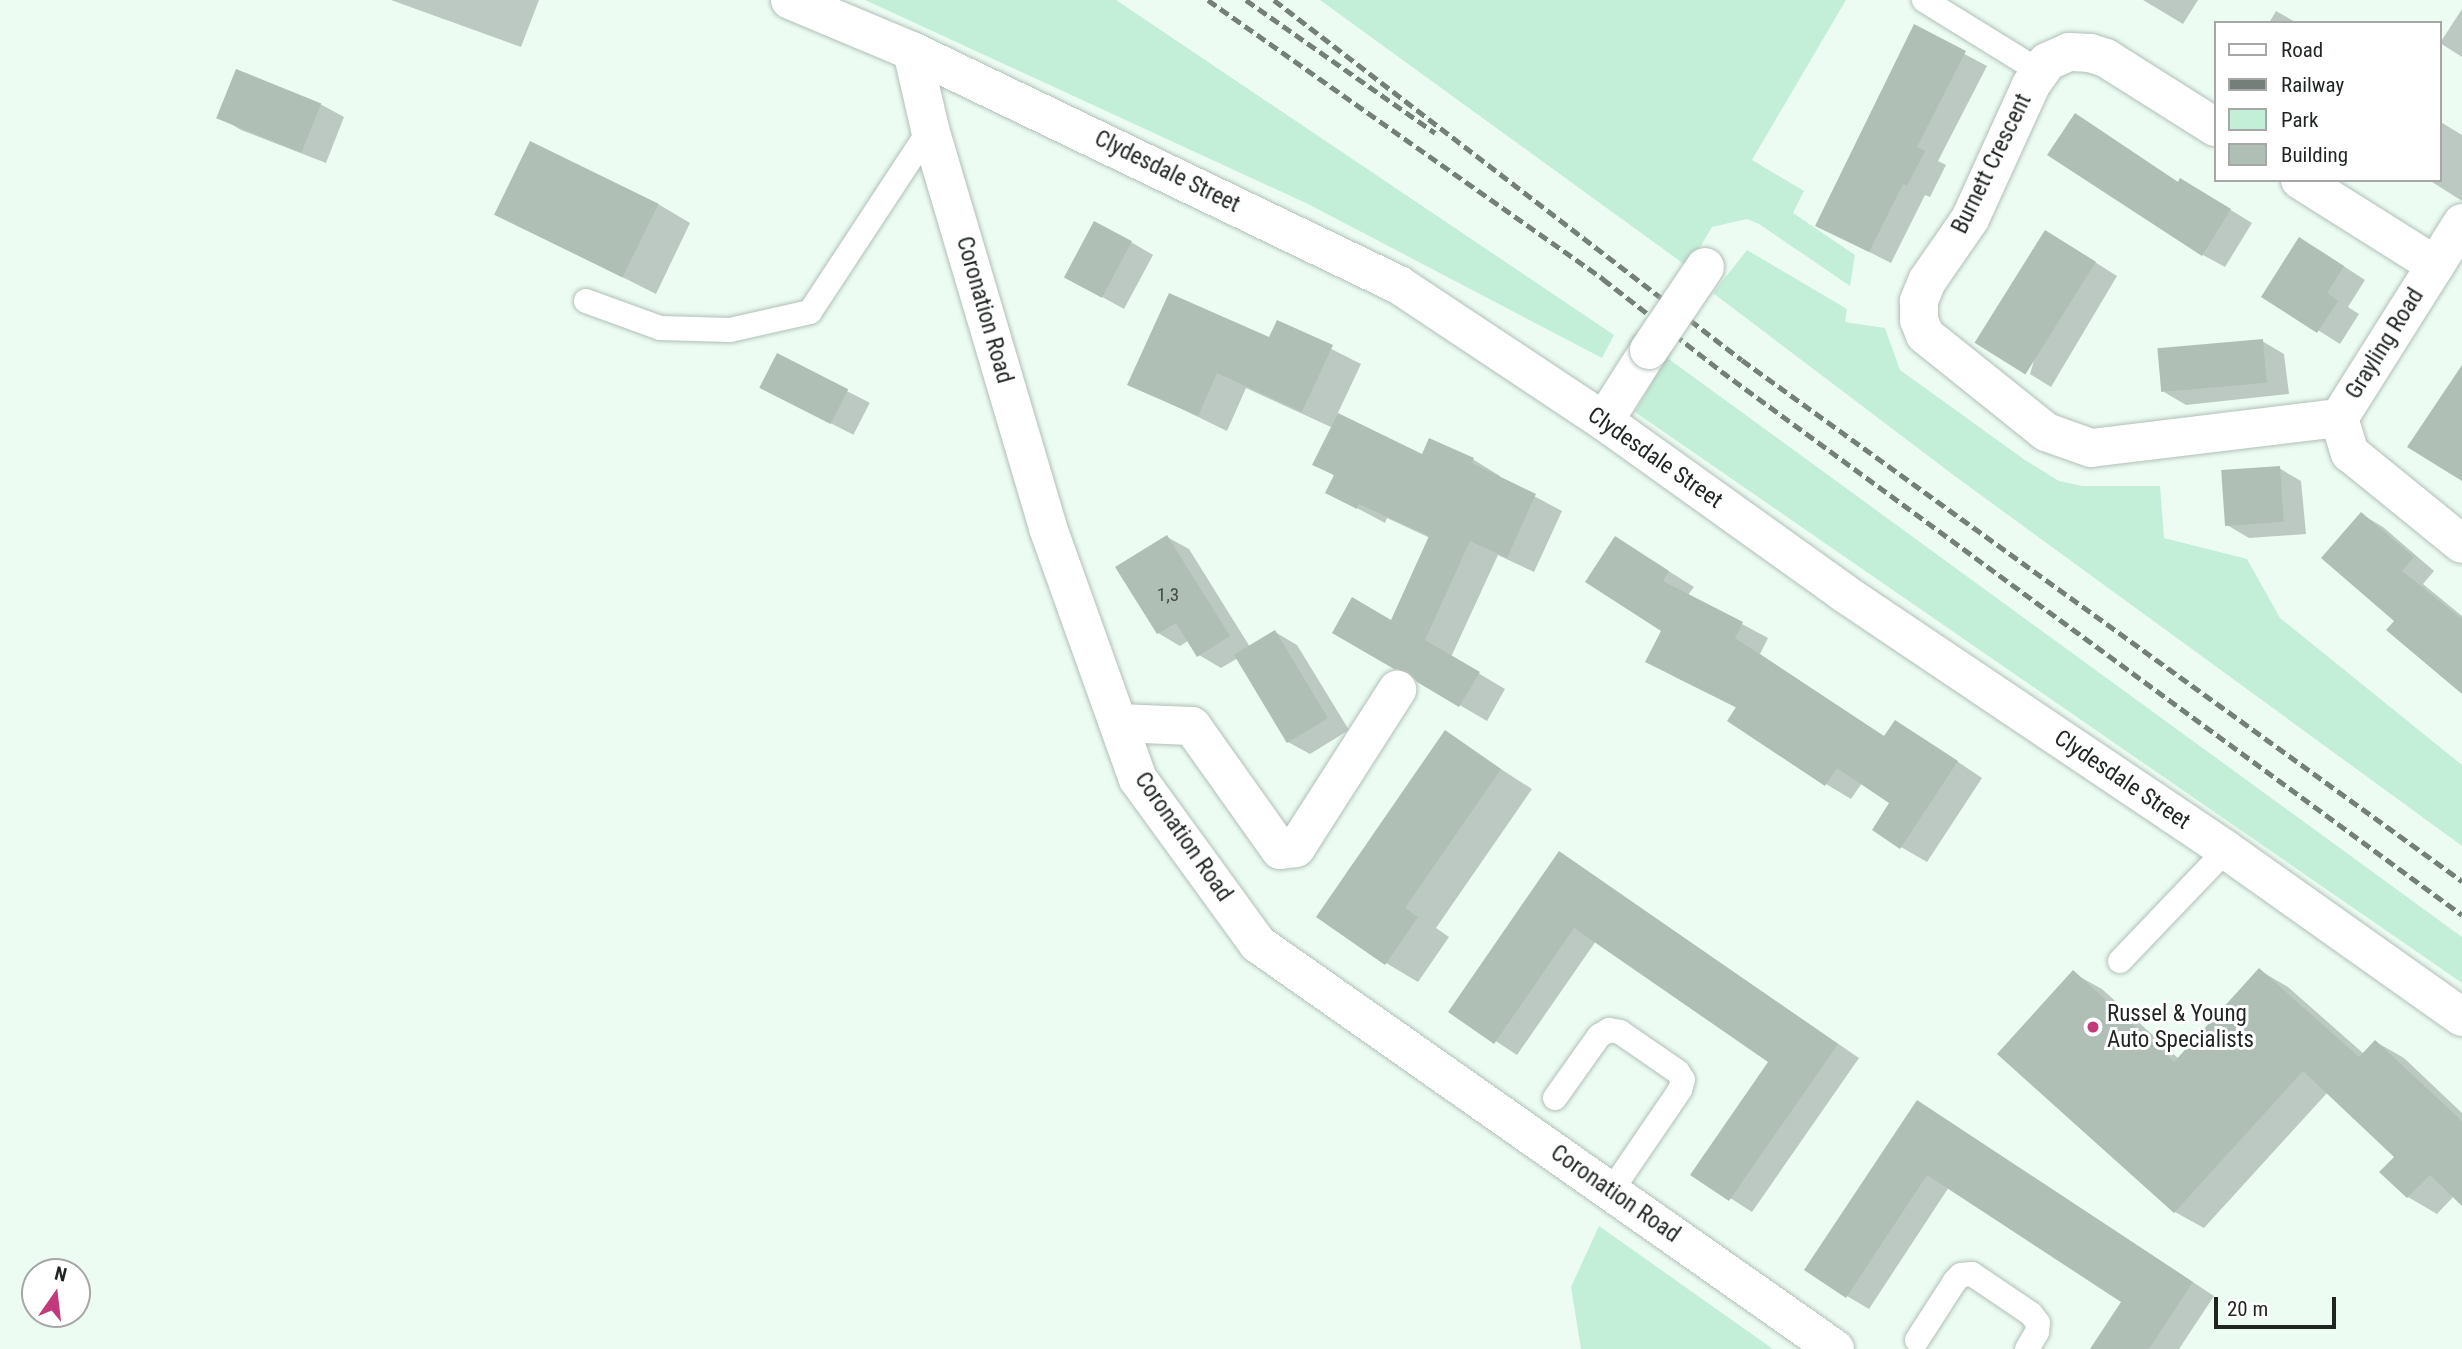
<!DOCTYPE html>
<style>
body{margin:0}
#map{position:relative;width:2462px;height:1349px;overflow:hidden;background:#ecfcf3;font-family:"Roboto Condensed",sans-serif}
div>[style]{position:absolute}
.green>*{inset:0;background:#c3efd8}
.shadow>*{inset:0;background:#0003;transform-origin:0 0}
.building>*{inset:0;background:#b0bfb6;transform-origin:0 0}
.roads{filter:drop-shadow(0 0 2px #b0c0b7) drop-shadow(0 0 2px #b0c0b7)}
.lane>*{height:24px;margin:-12px;padding:0 12px;transform-origin:12px;border-radius:12px;background:#fff}
.street>*{height:38px;margin:-19px;padding:0 19px;transform-origin:19px;border-radius:19px;background:#fff}
.secondary>*{height:38px;margin:-19px;padding:0 19px;transform-origin:19px;border-radius:19px;background:#fff}
.rail>*{height:5px;margin-top:-2.5px;transform-origin:0;background:repeating-linear-gradient(90deg,#757f79 0 10px,transparent 0 15px)}
.bridges{filter:drop-shadow(0 0 2px #b0c0b7) drop-shadow(0 0 2px #b0c0b7)}
.street-bridge>*{height:38px;margin:-19px;padding:0 19px;transform-origin:19px;border-radius:19px;background:#fff}
.dots>*{width:19px;height:19px;translate:-50% -50%;box-sizing:border-box;border:4px solid #fff;border-radius:50%}
span{translate:-50% -50%;white-space:nowrap;text-align:center;line-height:1.15;-webkit-text-stroke:6px #fff;paint-order:stroke}
.number-label{font-size:19px;color:#434c46}
.number-label span{-webkit-text-stroke-width:0}
.street-label{font-size:23px;color:#1f2521}
.poi-label{font-size:23px;color:#1f2521}
.left{translate:0 -50%;text-align:left}
.legend{position:absolute;left:2214px;top:21px;width:228px;height:161px;box-sizing:border-box;background:#fff;border:2px solid #a5a8a6;margin:0;padding:9px 12px;list-style:none;font-size:21px;color:#1f2521}
.legend li{display:flex;align-items:center;gap:14px;height:35px}
.legend b{width:35px;border:2px solid #a5a8a6}
.north{position:absolute;left:21px;top:1258px;width:70px;height:70px;box-sizing:border-box;background:#fff;border:2px solid #a5a8a6;border-radius:50%;rotate:14deg;font-size:19px;font-weight:700;line-height:28px;text-align:center;color:#1f2521}
.north::after{content:'';display:block;margin:auto;width:24px;height:32px;background:#c23a79;clip-path:polygon(50% 0,100% 100%,50% 72%,0 100%)}
.scale{position:absolute;left:2214px;top:1297px;width:122px;height:32px;box-sizing:border-box;border:4px solid #1f2521;border-top:0;padding-left:9px;font-size:21px;line-height:24px;white-space:nowrap;color:#1f2521;-webkit-text-stroke:5px #fff;paint-order:stroke}
</style>
<div id="map">
<div class="green">
<div style="clip-path:polygon(865px 0,1116px 0,1614px 335px,1602px 358px,1308px 204px)"></div>
<div style="clip-path:polygon(1320px 0,1846px 0,1752px 160px,1804px 191px,1793px 213px,1855px 255px,1850px 286px,1759px 224px,1747px 219px,1712px 227px,1688px 267px)"></div>
<div style="clip-path:polygon(1747px 250px,1847px 309px,1845px 322px,1885px 328px,1900px 370px,2025px 460px,2059px 481px,2083px 486px,2160px 486px,2164px 538px,2247px 559px,2280px 618px,2462px 765px,2462px 846px,1956px 477px,1713px 293px)"></div>
<div style="clip-path:polygon(1666px 357px,2462px 937px,2462px 983px,1635px 412px)"></div>
<div style="clip-path:polygon(1599px 1226px,1773px 1349px,1581px 1349px,1571px 1287px)"></div>
</div>
<div class="shadow">
<div style="clip-path:polygon(391px 0,539px 0,521px 47px)"></div>
<div style="clip-path:polygon(2143px 0,2198px 0,2183px 24px)"></div>
<div style="clip-path:polygon(2462px 9px,2462px 57px,2440px 43px)"></div>
<div style="clip-path:polygon(2276px 11px,2297px 23px,2269px 23px)"></div>
<div style="clip-path:polygon(1914px 27px,1987px 66px,1938px 161px,1946px 165px,1930px 197px,1925px 195px,1891px 263px,1818px 226px)"></div>
<div style="clip-path:polygon(237px 71px,322px 105px,344px 117px,326px 163px,241px 130px,219px 117px)"></div>
<div style="clip-path:polygon(2075px 115px,2179px 183px,2203px 193px,2252px 223px,2225px 267px,2203px 255px)"></div>
<div style="clip-path:polygon(2439px 121px,2462px 135px,2462px 201px,2429px 180px,2439px 180px)"></div>
<div style="clip-path:polygon(658px 204px,690px 223px,656px 294px,497px 214px)"></div>
<div style="clip-path:polygon(1131px 242px,1153px 255px,1124px 309px,1066px 277px)"></div>
<div style="clip-path:polygon(2068px 245px,2117px 276px,2051px 387px,2030px 374px)"></div>
<div style="clip-path:polygon(2322px 252px,2365px 280px,2348px 307px,2359px 314px,2340px 344px,2263px 296px)"></div>
<div style="clip-path:polygon(1278px 322px,1361px 364px,1337px 415px,1423px 457px,1430px 440px,1474px 460px,1500px 476px,1500px 478px,1562px 511px,1534px 572px,1498px 555px,1451px 657px,1505px 689px,1487px 721px,1334px 632px,1392px 622px,1430px 538px,1387px 518px,1385px 523px,1327px 492px,1335px 476px,1315px 464px,1333px 428px,1246px 388px,1227px 431px,1130px 384px,1270px 340px)"></div>
<div style="clip-path:polygon(2262px 341px,2284px 354px,2289px 394px,2186px 405px,2164px 392px)"></div>
<div style="left:778px;top:356px;width:103px;height:36px;rotate:27deg"></div>
<div style="clip-path:polygon(2279px 468px,2301px 481px,2306px 534px,2249px 538px,2227px 525px)"></div>
<div style="clip-path:polygon(2361px 514px,2383px 527px,2434px 571px,2423px 584px,2462px 616px,2462px 692px,2397px 620px)"></div>
<div style="clip-path:polygon(1167px 537px,1189px 549px,1250px 647px,1275px 632px,1297px 645px,1349px 730px,1310px 754px,1288px 742px,1238px 658px,1221px 668px,1199px 655px,1189px 640px,1180px 646px,1158px 633px)"></div>
<div style="clip-path:polygon(1616px 538px,1694px 587px,1688px 595px,1768px 638px,1760px 654px,1885px 737px,1921px 737px,1982px 778px,1927px 862px,1901px 847px,1892px 802px,1862px 783px,1851px 799px,1826px 784px,1737px 708px,1673px 676px,1663px 631px)"></div>
<div style="clip-path:polygon(1445px 733px,1532px 789px,1436px 928px,1449px 937px,1418px 982px,1386px 963px)"></div>
<div style="clip-path:polygon(1560px 853px,1859px 1058px,1752px 1212px,1693px 1174px,1771px 1062px,1596px 941px,1517px 1055px,1450px 1011px)"></div>
<div style="clip-path:polygon(2259px 970px,2288px 987px,2364px 1054px,2376px 1042px,2404px 1058px,2462px 1113px,2462px 1203px,2454px 1196px,2437px 1214px,2408px 1197px,2382px 1172px,2396px 1157px,2328px 1092px,2204px 1228px,2175px 1212px,2000px 1054px,2073px 973px,2102px 989px,2179px 1059px)"></div>
<div style="clip-path:polygon(1939px 1115px,2214px 1296px,2179px 1349px,2092px 1349px,2123px 1302px,1949px 1187px,1869px 1309px,1847px 1296px)"></div>
</div>
<div class="building">
<div style="clip-path:polygon(1914px 24px,1966px 51px,1917px 147px,1925px 151px,1907px 186px,1903px 184px,1869px 252px,1815px 226px)"></div>
<div style="left:236px;top:69px;width:92px;height:53px;rotate:22deg"></div>
<div style="clip-path:polygon(2075px 113px,2178px 182px,2180px 178px,2231px 209px,2202px 256px,2047px 155px)"></div>
<div style="left:530px;top:141px;width:143px;height:82px;rotate:26deg"></div>
<div style="left:1094px;top:221px;width:43px;height:64px;rotate:28deg"></div>
<div style="left:2045px;top:230px;width:60px;height:133px;rotate:32deg"></div>
<div style="clip-path:polygon(2299px 237px,2344px 266px,2327px 293px,2338px 301px,2317px 333px,2261px 297px)"></div>
<div style="clip-path:polygon(1169px 293px,1269px 337px,1277px 320px,1333px 345px,1302px 412px,1217px 373px,1198px 416px,1127px 385px)"></div>
<div style="left:2263px;top:339px;width:44px;height:106px;rotate:85deg"></div>
<div style="left:777px;top:353px;width:80px;height:39px;rotate:27deg"></div>
<div style="clip-path:polygon(2462px 365px,2462px 481px,2407px 447px)"></div>
<div style="clip-path:polygon(1338px 413px,1422px 454px,1429px 438px,1474px 458px,1472px 463px,1536px 494px,1507px 558px,1470px 541px,1425px 640px,1480px 672px,1459px 707px,1417px 682px,1408px 671px,1394px 669px,1332px 633px,1352px 597px,1391px 620px,1429px 536px,1359px 504px,1357px 509px,1325px 493px,1334px 475px,1312px 465px)"></div>
<div style="left:2280px;top:466px;width:56px;height:59px;rotate:86deg"></div>
<div style="clip-path:polygon(2361px 512px,2414px 557px,2402px 571px,2462px 619px,2462px 694px,2386px 630px,2394px 621px,2321px 558px)"></div>
<div style="clip-path:polygon(1167px 535px,1230px 636px,1197px 657px,1176px 623px,1157px 634px,1115px 567px)"></div>
<div style="clip-path:polygon(1615px 536px,1669px 571px,1663px 581px,1743px 622px,1735px 638px,1884px 736px,1895px 720px,1958px 761px,1900px 849px,1872px 830px,1889px 803px,1837px 768px,1825px 786px,1727px 721px,1736px 707px,1645px 662px,1661px 631px,1585px 582px)"></div>
<div style="left:1275px;top:630px;width:103px;height:48px;rotate:59deg"></div>
<div style="clip-path:polygon(1445px 730px,1501px 769px,1405px 908px,1418px 917px,1385px 965px,1316px 917px)"></div>
<div style="clip-path:polygon(1559px 851px,1838px 1044px,1729px 1201px,1690px 1175px,1768px 1062px,1574px 928px,1494px 1044px,1448px 1012px)"></div>
<div style="clip-path:polygon(2259px 968px,2359px 1057px,2375px 1040px,2462px 1121px,2462px 1206px,2430px 1175px,2407px 1198px,2379px 1172px,2394px 1157px,2303px 1071px,2174px 1213px,1997px 1054px,2073px 970px,2174px 1062px)"></div>
<div style="clip-path:polygon(1917px 1100px,2193px 1282px,2149px 1349px,2090px 1349px,2121px 1302px,1927px 1175px,1846px 1298px,1804px 1270px)"></div>
</div>
<div class="roads">
<div class="lane">
<div style="left:1924px;top:0;width:135px;rotate:31.7deg"></div>
<div style="left:586px;top:301px;width:79px;rotate:20deg"></div>
<div style="left:660px;top:328px;width:70px;rotate:1.6deg"></div>
<div style="left:730px;top:330px;width:82px;rotate:-12.7deg"></div>
<div style="left:810px;top:312px;width:219px;rotate:-56.7deg"></div>
<div style="left:2120px;top:961px;width:153px;rotate:-46.3deg"></div>
<div style="left:1555px;top:1098px;width:76px;rotate:-54.6deg"></div>
<div style="left:1599px;top:1036px;width:12px;rotate:-31deg"></div>
<div style="left:1609px;top:1030px;width:11px;rotate:10deg"></div>
<div style="left:1620px;top:1032px;width:70px;rotate:34.6deg"></div>
<div style="left:1678px;top:1072px;width:9px;rotate:58deg"></div>
<div style="left:1683px;top:1080px;width:10px;rotate:107deg"></div>
<div style="left:1680px;top:1090px;width:122px;rotate:124.3deg"></div>
<div style="left:1917px;top:1340px;width:70px;rotate:-57.2deg"></div>
<div style="left:1955px;top:1281px;width:8px;rotate:-45deg"></div>
<div style="left:1961px;top:1275px;width:11px;rotate:-5deg"></div>
<div style="left:1972px;top:1274px;width:71px;rotate:34.1deg"></div>
<div style="left:2031px;top:1314px;width:11px;rotate:52deg"></div>
<div style="left:2038px;top:1323px;width:9px;rotate:96deg"></div>
<div style="left:2037px;top:1332px;width:20px;rotate:120deg"></div>
</div>
<div class="street">
<div style="left:912px;top:51px;width:80px;rotate:77deg"></div>
<div style="left:930px;top:129px;width:416px;rotate:73.5deg"></div>
<div style="left:1048px;top:528px;width:267px;rotate:70.3deg"></div>
<div style="left:1138px;top:779px;width:204px;rotate:54deg"></div>
<div style="left:1258px;top:944px;width:705px;rotate:35.07deg"></div>
<div style="left:2215px;top:127px;width:129px;rotate:-147.7deg"></div>
<div style="left:2106px;top:58px;width:17px;rotate:-163deg"></div>
<div style="left:2090px;top:53px;width:21px;rotate:-177deg"></div>
<div style="left:2069px;top:52px;width:24px;rotate:156deg"></div>
<div style="left:2047px;top:62px;width:28px;rotate:125deg"></div>
<div style="left:2031px;top:85px;width:147px;rotate:114.5deg"></div>
<div style="left:1970px;top:219px;width:75px;rotate:124.7deg"></div>
<div style="left:1927px;top:281px;width:22px;rotate:112deg"></div>
<div style="left:1919px;top:301px;width:19px;rotate:90deg"></div>
<div style="left:1919px;top:320px;width:16px;rotate:68deg"></div>
<div style="left:1925px;top:335px;width:155px;rotate:38.7deg"></div>
<div style="left:2046px;top:432px;width:48px;rotate:19.6deg"></div>
<div style="left:2091px;top:448px;width:250px;rotate:-6.9deg"></div>
<div style="left:2300px;top:180px;width:160px;rotate:32.2deg"></div>
<div style="left:2462px;top:223px;width:231px;rotate:122.2deg"></div>
<div style="left:2339px;top:418px;width:37px;rotate:73deg"></div>
<div style="left:2350px;top:453px;width:144px;rotate:39.1deg"></div>
<div style="left:1604px;top:421px;width:84px;rotate:-57.6deg"></div>
<div style="left:1118px;top:723px;width:74px;rotate:2.3deg"></div>
<div style="left:1192px;top:726px;width:152px;rotate:54.6deg"></div>
<div style="left:1280px;top:850px;width:16px;rotate:-7deg"></div>
<div style="left:1296px;top:848px;width:188px;rotate:-57.4deg"></div>
</div>
<div class="secondary">
<div style="left:790px;top:0;width:132px;rotate:22.7deg"></div>
<div style="left:912px;top:51px;width:540px;rotate:25.66deg"></div>
<div style="left:1399px;top:285px;width:246px;rotate:33.6deg"></div>
<div style="left:1604px;top:421px;width:295px;rotate:35.6deg"></div>
<div style="left:1844px;top:593px;width:460px;rotate:33.9deg"></div>
<div style="left:2226px;top:850px;width:289px;rotate:35.3deg"></div>
</div>
</div>
<div class="rail">
<div style="left:1208px;top:0;width:484px;rotate:35.2deg"></div>
<div style="left:1603px;top:279px;width:150px;rotate:37.9deg"></div>
<div style="left:1721px;top:371px;width:919px;rotate:36.28deg"></div>
<div style="left:1246px;top:0;width:231px;rotate:35.1deg"></div>
<div style="left:1274px;top:0;width:590px;rotate:37.57deg"></div>
<div style="left:1742px;top:360px;width:889px;rotate:35.89deg"></div>
</div>
<div class="bridges">
<div class="street-bridge">
<div style="left:1649px;top:350px;width:100px;rotate:-56deg"></div>
</div>
</div>
<div class="dots">
<div style="left:2093px;top:1027px;background:#c23a79"></div>
</div>
<div class="number-label">
<span style="left:1168px;top:595px">1,3</span>
</div>
<div class="street-label">
<span style="left:1992px;top:164px;rotate:-64deg">Burnett Crescent</span>
<span style="left:1167px;top:172px;rotate:26deg">Clydesdale Street</span>
<span style="left:984px;top:310px;rotate:74deg">Coronation Road</span>
<span style="left:2385px;top:344px;rotate:-58deg">Grayling Road</span>
<span style="left:1655px;top:458px;rotate:35deg">Clydesdale Street</span>
<span style="left:2122px;top:780px;rotate:34deg">Clydesdale Street</span>
<span style="left:1183px;top:837px;rotate:55deg">Coronation Road</span>
<span style="left:1615px;top:1194px;rotate:35deg">Coronation Road</span>
</div>
<div class="poi-label">
<span class="left" style="left:2107px;top:1027px">Russel &amp; Young<br>Auto Specialists</span>
</div>
<ul class="legend">
<li><b style="height:9px;background:#fff"></b>Road</li>
<li><b style="height:9px;background:#757f79"></b>Railway</li>
<li><b style="height:19px;background:#c3efd8"></b>Park</li>
<li><b style="height:19px;background:#b0bfb6"></b>Building</li>
</ul>
<div class="north">N</div>
<div class="scale">20 m</div>
</div>
